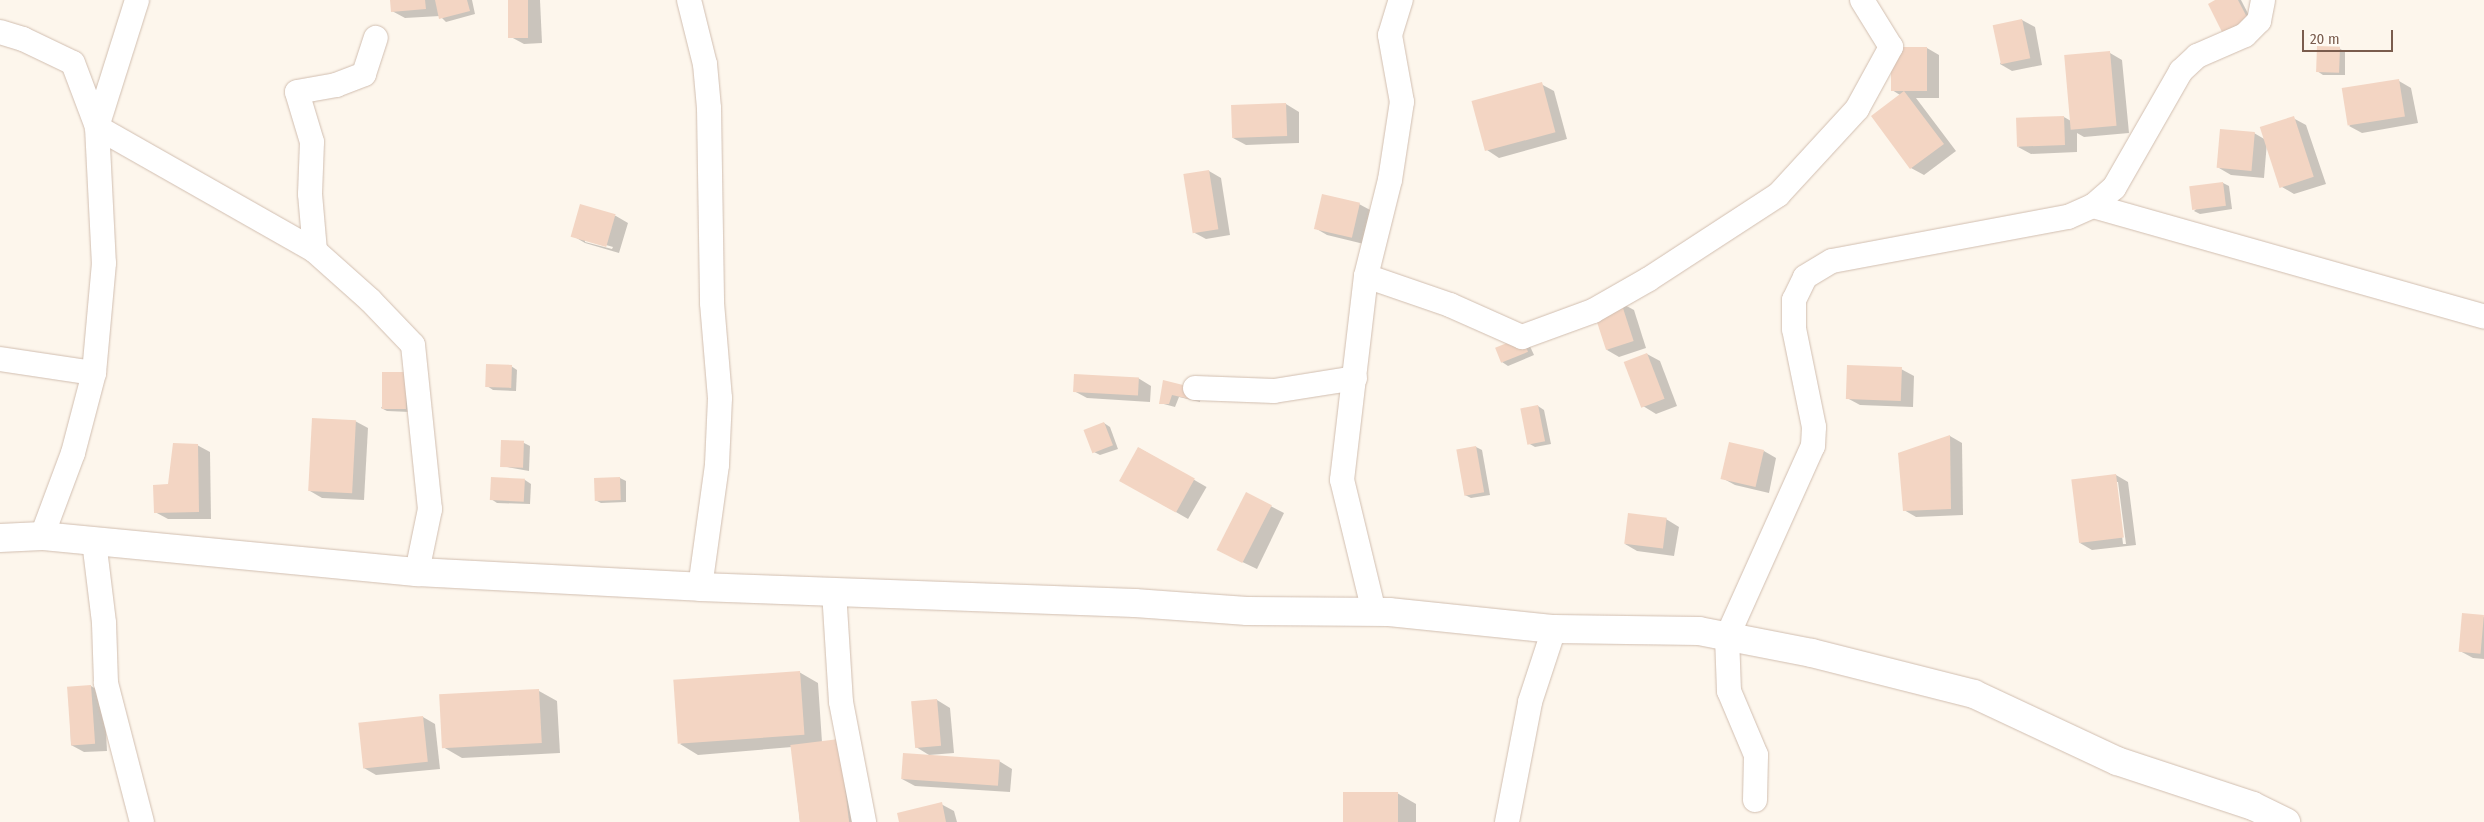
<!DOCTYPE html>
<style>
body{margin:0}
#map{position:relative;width:2484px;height:822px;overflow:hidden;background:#fdf6ec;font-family:"Fira Sans Condensed",sans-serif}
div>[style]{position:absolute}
.shadow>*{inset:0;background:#0003;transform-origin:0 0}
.building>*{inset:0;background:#f3d5c3;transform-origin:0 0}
.roads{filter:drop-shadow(0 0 1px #d1beb0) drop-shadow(0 0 1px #d1beb0)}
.street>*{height:24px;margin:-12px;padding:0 12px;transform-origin:12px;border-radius:12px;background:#fff}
.secondary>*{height:28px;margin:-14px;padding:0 14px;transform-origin:14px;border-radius:14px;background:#fff}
span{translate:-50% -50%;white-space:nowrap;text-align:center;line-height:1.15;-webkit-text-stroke:5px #fffaf3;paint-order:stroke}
.scale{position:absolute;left:2302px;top:30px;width:91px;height:22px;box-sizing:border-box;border:2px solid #7a5c4d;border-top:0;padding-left:6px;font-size:15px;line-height:18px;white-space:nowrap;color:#7a5c4d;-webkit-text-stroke:4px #fffaf3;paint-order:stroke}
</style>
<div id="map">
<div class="shadow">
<div style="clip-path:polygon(391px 0,472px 0,475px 14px,446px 22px,440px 16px,405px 18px,392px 11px)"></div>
<div style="clip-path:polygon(509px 0,540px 0,542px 43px,524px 44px,511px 37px)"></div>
<div style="clip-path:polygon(2218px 0,2241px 0,2255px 27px)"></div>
<div style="clip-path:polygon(2022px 20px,2035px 27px,2042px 65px,2012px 71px,2000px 64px)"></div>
<div style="clip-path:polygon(1927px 48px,1939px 55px,1939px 98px,1916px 98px,1956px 151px,1924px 175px,1911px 168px,1900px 95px,1892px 90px)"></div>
<div style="clip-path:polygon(2339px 48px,2345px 52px,2345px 75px,2323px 75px,2317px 71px)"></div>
<div style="clip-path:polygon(2110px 53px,2122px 60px,2129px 133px,2084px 137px,2077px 133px,2077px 152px,2031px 154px,2018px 147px,2064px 117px,2071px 121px)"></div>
<div style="clip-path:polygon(2399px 81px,2411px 88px,2418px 123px,2362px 133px,2349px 126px)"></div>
<div style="clip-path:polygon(1541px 84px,1554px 91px,1567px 139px,1499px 158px,1487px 150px)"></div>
<div style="clip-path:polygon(1286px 104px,1299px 112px,1299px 143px,1246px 145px,1233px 138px)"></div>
<div style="clip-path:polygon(2293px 118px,2306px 125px,2326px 184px,2294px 194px,2282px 187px,2267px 142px,2264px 178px,2231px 175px,2219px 168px,2254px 133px,2266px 140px)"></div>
<div style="clip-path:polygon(1209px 171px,1221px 178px,1230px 235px,1206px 239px,1193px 232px)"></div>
<div style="clip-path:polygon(2223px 183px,2229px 186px,2232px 209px,2200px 214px,2194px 211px)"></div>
<div style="clip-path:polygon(1359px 204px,1372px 211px,1364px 244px,1327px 235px,1315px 228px)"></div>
<div style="clip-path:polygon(evenodd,581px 206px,616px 216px,628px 223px,619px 253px,585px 243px,573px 236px,581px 206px,585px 239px,613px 247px,612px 249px,585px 242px,585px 239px)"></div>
<div style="clip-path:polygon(1621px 303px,1634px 310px,1646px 348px,1619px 357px,1607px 350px)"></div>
<div style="clip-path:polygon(1528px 342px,1534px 355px,1508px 366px,1502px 362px)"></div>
<div style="clip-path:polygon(1647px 354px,1660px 361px,1677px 406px,1656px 414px,1643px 406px)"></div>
<div style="clip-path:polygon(511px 366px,517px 370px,516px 391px,493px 390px,487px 386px)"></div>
<div style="clip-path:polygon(1901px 369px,1914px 376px,1913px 407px,1860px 405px,1847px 398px)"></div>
<div style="clip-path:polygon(406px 374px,410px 412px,387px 411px,381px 408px)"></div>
<div style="clip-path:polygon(1138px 378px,1151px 386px,1150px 402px,1087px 398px,1074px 391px)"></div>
<div style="clip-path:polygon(1164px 381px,1201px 393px,1200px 402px,1179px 397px,1175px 407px,1160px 403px)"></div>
<div style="clip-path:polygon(1538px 406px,1544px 410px,1551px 444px,1535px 447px,1528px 443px)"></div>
<div style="clip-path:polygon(355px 421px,368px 428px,364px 500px,322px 498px,310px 491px)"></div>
<div style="clip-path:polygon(1104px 423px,1110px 427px,1118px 449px,1100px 455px,1094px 452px)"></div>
<div style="clip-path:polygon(1950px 436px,1962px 443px,1963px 515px,1916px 517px,1904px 510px,1899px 454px)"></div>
<div style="clip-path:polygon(502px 442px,524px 443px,530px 446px,529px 471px,501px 466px)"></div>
<div style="clip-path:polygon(197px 445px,210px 452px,211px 519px,168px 519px,155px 512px,169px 485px)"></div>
<div style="clip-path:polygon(1476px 447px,1482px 450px,1490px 495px,1471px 498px,1465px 495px)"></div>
<div style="left:1139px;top:448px;width:78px;height:37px;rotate:30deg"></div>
<div style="clip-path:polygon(1764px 451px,1776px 458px,1769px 493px,1735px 485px,1722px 478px)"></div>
<div style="clip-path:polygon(evenodd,2116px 475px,2128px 482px,2136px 545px,2092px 550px,2080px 543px,2116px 475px,2116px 482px,2118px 482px,2126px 544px,2123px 544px,2116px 482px)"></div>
<div style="clip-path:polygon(620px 478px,626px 481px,626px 502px,601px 503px,595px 500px)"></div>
<div style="clip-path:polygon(492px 479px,525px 480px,531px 484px,530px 504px,497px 503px,491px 499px)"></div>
<div style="clip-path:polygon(1247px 494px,1284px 513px,1257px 569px,1232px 557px)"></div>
<div style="clip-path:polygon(1666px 519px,1679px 527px,1674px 556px,1637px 551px,1625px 544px)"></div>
<div style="clip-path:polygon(2484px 616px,2484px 659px,2473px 658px,2460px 651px)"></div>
<div style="clip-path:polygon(799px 672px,818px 683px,822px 742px,839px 741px,865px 822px,800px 822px,792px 747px,698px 755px,680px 744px)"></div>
<div style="clip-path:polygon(91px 686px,104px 694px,107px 751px,84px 752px,71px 745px,69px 688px)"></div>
<div style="clip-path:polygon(539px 691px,557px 701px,560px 753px,462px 758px,443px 747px)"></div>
<div style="clip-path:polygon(937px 700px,950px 708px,954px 753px,929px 755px,916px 747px,912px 703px)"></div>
<div style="clip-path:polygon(423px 717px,435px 724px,440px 769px,376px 775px,364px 768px)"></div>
<div style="clip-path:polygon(999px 761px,1012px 769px,1010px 792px,915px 786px,902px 779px)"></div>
<div style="clip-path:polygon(1397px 793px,1416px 804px,1416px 822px,1344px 822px)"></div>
<div style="clip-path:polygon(941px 804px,954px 811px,957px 822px,900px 822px)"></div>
</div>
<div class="building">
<div style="clip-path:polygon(390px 0,425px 0,426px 9px,391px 12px)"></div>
<div style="clip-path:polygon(435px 0,467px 0,470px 11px,439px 19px)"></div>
<div style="left:508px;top:0;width:20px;height:38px"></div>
<div style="clip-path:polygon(2215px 0,2238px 0,2250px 23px,2224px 36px,2208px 4px)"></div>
<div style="left:2022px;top:19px;width:40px;height:30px;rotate:78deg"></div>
<div style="left:2317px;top:46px;width:23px;height:26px;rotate:2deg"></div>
<div style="clip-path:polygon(1891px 47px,1927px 47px,1927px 91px,1904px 91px,1944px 144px,1910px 169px,1871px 116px,1904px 91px,1891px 91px)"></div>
<div style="left:2110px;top:51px;width:75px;height:46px;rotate:85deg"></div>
<div style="left:2399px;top:79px;width:38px;height:58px;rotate:81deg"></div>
<div style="left:1542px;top:82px;width:52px;height:73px;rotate:75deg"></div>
<div style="left:1286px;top:103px;width:33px;height:55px;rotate:88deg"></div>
<div style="left:2064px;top:116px;width:29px;height:48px;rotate:88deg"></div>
<div style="left:2294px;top:116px;width:64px;height:36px;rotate:72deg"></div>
<div style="left:2220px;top:129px;width:35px;height:39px;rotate:5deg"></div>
<div style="left:1209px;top:170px;width:60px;height:26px;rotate:81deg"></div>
<div style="left:2223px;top:182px;width:24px;height:34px;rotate:83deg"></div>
<div style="left:1322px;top:194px;width:39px;height:36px;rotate:13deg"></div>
<div style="left:580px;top:204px;width:37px;height:34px;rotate:16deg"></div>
<div style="left:1621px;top:302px;width:41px;height:29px;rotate:72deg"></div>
<div style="left:1522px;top:337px;width:16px;height:29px;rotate:68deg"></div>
<div style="left:1647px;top:353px;width:49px;height:25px;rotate:69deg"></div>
<div style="left:486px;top:364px;width:26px;height:23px;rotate:2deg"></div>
<div style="left:1847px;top:365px;width:55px;height:34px;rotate:2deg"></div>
<div style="left:382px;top:372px;width:24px;height:37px"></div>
<div style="left:1074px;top:374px;width:65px;height:18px;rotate:3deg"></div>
<div style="clip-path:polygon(1163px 380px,1195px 388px,1194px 400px,1172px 395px,1169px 404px,1159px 404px)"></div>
<div style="left:1538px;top:405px;width:37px;height:18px;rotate:79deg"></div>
<div style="left:312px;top:418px;width:44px;height:73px;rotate:3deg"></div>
<div style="left:1104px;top:422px;width:25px;height:22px;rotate:69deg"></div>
<div style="clip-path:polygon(1950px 435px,1951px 509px,1903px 511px,1898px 453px)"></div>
<div style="left:501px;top:440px;width:23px;height:27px;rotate:2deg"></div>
<div style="left:1729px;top:442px;width:36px;height:38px;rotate:13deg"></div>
<div style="clip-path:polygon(173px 443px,198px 444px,199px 512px,154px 513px,153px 485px,168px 484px)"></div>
<div style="left:1476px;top:446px;width:47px;height:20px;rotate:80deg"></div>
<div style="left:1138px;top:447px;width:65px;height:39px;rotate:29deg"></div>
<div style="left:2116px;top:474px;width:64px;height:45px;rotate:83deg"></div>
<div style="left:491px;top:477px;width:34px;height:23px;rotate:3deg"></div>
<div style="left:620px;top:477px;width:23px;height:26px;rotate:88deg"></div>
<div style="left:1246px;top:492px;width:29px;height:65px;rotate:27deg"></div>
<div style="left:1628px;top:513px;width:39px;height:31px;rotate:7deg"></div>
<div style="left:2462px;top:613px;width:22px;height:39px;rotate:5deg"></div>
<div style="left:800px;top:671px;width:64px;height:127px;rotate:86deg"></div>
<div style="left:91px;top:685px;width:59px;height:24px;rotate:86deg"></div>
<div style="left:539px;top:689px;width:54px;height:100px;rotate:87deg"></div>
<div style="left:937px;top:699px;width:47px;height:26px;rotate:85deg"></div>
<div style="left:423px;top:716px;width:46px;height:65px;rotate:84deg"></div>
<div style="left:839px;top:739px;width:84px;height:49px;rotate:83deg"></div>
<div style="left:903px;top:753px;width:97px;height:26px;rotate:4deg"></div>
<div style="left:1343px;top:792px;width:55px;height:30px"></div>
<div style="clip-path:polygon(942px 802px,946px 822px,899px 822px,897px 813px)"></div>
</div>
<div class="roads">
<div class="street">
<div style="left:689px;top:0;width:66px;rotate:76deg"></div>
<div style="left:705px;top:64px;width:44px;rotate:84.8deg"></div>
<div style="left:709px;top:108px;width:195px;rotate:89.1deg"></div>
<div style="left:712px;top:303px;width:95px;rotate:85.2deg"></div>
<div style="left:720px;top:398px;width:67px;rotate:92.6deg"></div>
<div style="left:717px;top:465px;width:123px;rotate:97.9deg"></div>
<div style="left:0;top:32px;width:24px;rotate:17deg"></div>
<div style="left:23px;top:39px;width:55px;rotate:25.6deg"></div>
<div style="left:73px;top:63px;width:68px;rotate:69.4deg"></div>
<div style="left:97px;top:127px;width:136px;rotate:87.1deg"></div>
<div style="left:104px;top:263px;width:110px;rotate:95.2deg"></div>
<div style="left:94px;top:373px;width:83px;rotate:104.7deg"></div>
<div style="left:73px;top:453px;width:89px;rotate:110.5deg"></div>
<div style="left:97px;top:127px;width:251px;rotate:29.6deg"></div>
<div style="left:315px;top:251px;width:74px;rotate:41.7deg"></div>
<div style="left:370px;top:300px;width:62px;rotate:46.3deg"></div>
<div style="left:413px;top:345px;width:165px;rotate:84.1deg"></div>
<div style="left:430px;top:509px;width:64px;rotate:101.7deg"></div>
<div style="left:97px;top:127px;width:133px;rotate:-72.5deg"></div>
<div style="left:2093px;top:206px;width:406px;rotate:15.8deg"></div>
<div style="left:315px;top:251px;width:57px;rotate:-95deg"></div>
<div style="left:310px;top:194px;width:52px;rotate:-87.8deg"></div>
<div style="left:312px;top:142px;width:52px;rotate:-106.7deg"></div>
<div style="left:297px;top:92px;width:40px;rotate:-10deg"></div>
<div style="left:336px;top:85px;width:30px;rotate:-21deg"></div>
<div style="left:364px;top:74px;width:38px;rotate:-72deg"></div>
<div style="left:1366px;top:276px;width:89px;rotate:19deg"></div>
<div style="left:1450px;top:305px;width:79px;rotate:24deg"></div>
<div style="left:1522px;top:337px;width:76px;rotate:-20.1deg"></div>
<div style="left:1593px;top:311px;width:64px;rotate:-29.7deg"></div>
<div style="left:1649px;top:279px;width:154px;rotate:-33.1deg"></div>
<div style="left:1778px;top:195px;width:117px;rotate:-47.4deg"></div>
<div style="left:1857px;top:109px;width:71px;rotate:-61.3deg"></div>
<div style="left:1891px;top:47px;width:55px;rotate:-121.7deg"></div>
<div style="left:0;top:359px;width:95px;rotate:8.5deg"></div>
<div style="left:1195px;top:388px;width:79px;rotate:2.2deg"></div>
<div style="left:1274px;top:391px;width:82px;rotate:-9.1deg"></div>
<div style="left:94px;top:541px;width:83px;rotate:83deg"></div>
<div style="left:104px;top:623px;width:60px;rotate:88.1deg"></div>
<div style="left:106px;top:683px;width:144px;rotate:75.5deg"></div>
<div style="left:834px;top:591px;width:111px;rotate:86.4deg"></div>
<div style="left:841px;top:702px;width:122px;rotate:79.1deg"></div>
<div style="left:1374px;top:612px;width:136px;rotate:-103.6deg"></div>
<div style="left:1342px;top:480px;width:205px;rotate:-83.3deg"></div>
<div style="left:1366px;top:276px;width:99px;rotate:-76deg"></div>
<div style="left:1390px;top:180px;width:79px;rotate:-81.3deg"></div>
<div style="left:1402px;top:102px;width:68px;rotate:-100.2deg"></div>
<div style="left:1390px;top:35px;width:37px;rotate:-73deg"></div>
<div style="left:1755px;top:800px;width:45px;rotate:-88.7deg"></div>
<div style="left:1756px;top:755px;width:69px;rotate:-112.9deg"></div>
<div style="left:1729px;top:691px;width:54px;rotate:-92.1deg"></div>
<div style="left:1727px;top:637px;width:209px;rotate:-65.8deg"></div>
<div style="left:1813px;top:446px;width:19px;rotate:-87deg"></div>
<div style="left:1814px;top:427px;width:100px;rotate:-101.5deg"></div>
<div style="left:1794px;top:329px;width:29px;rotate:-90deg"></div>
<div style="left:1794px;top:300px;width:25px;rotate:-64deg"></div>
<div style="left:1805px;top:277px;width:31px;rotate:-31deg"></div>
<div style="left:1832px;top:261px;width:240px;rotate:-10.6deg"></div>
<div style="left:2068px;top:217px;width:27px;rotate:-24deg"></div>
<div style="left:2093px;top:206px;width:28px;rotate:-41deg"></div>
<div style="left:2114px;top:188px;width:135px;rotate:-60.2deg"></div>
<div style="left:2181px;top:71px;width:22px;rotate:-43deg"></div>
<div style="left:2197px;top:56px;width:52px;rotate:-23.6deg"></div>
<div style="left:2245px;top:35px;width:20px;rotate:-45deg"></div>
<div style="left:2259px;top:21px;width:21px;rotate:-79deg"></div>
<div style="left:1507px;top:822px;width:122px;rotate:-79.1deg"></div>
<div style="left:1530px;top:702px;width:77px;rotate:-71.8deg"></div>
</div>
<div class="secondary">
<div style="left:0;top:538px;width:42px;rotate:-2.7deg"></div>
<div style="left:42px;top:536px;width:377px;rotate:5.5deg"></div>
<div style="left:417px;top:572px;width:283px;rotate:3deg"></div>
<div style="left:700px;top:587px;width:435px;rotate:2.1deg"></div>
<div style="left:1135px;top:603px;width:112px;rotate:4.1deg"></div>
<div style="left:1247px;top:611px;width:142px;rotate:0.4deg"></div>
<div style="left:1389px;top:612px;width:166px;rotate:5.9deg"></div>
<div style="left:1554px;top:629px;width:145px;rotate:0.8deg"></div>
<div style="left:1699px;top:631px;width:115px;rotate:11deg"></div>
<div style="left:1812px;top:653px;width:167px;rotate:14.2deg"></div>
<div style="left:1974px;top:694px;width:158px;rotate:25.1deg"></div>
<div style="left:2117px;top:761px;width:143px;rotate:18.3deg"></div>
<div style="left:2253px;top:806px;width:37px;rotate:26deg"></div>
</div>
</div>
<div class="scale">20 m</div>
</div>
